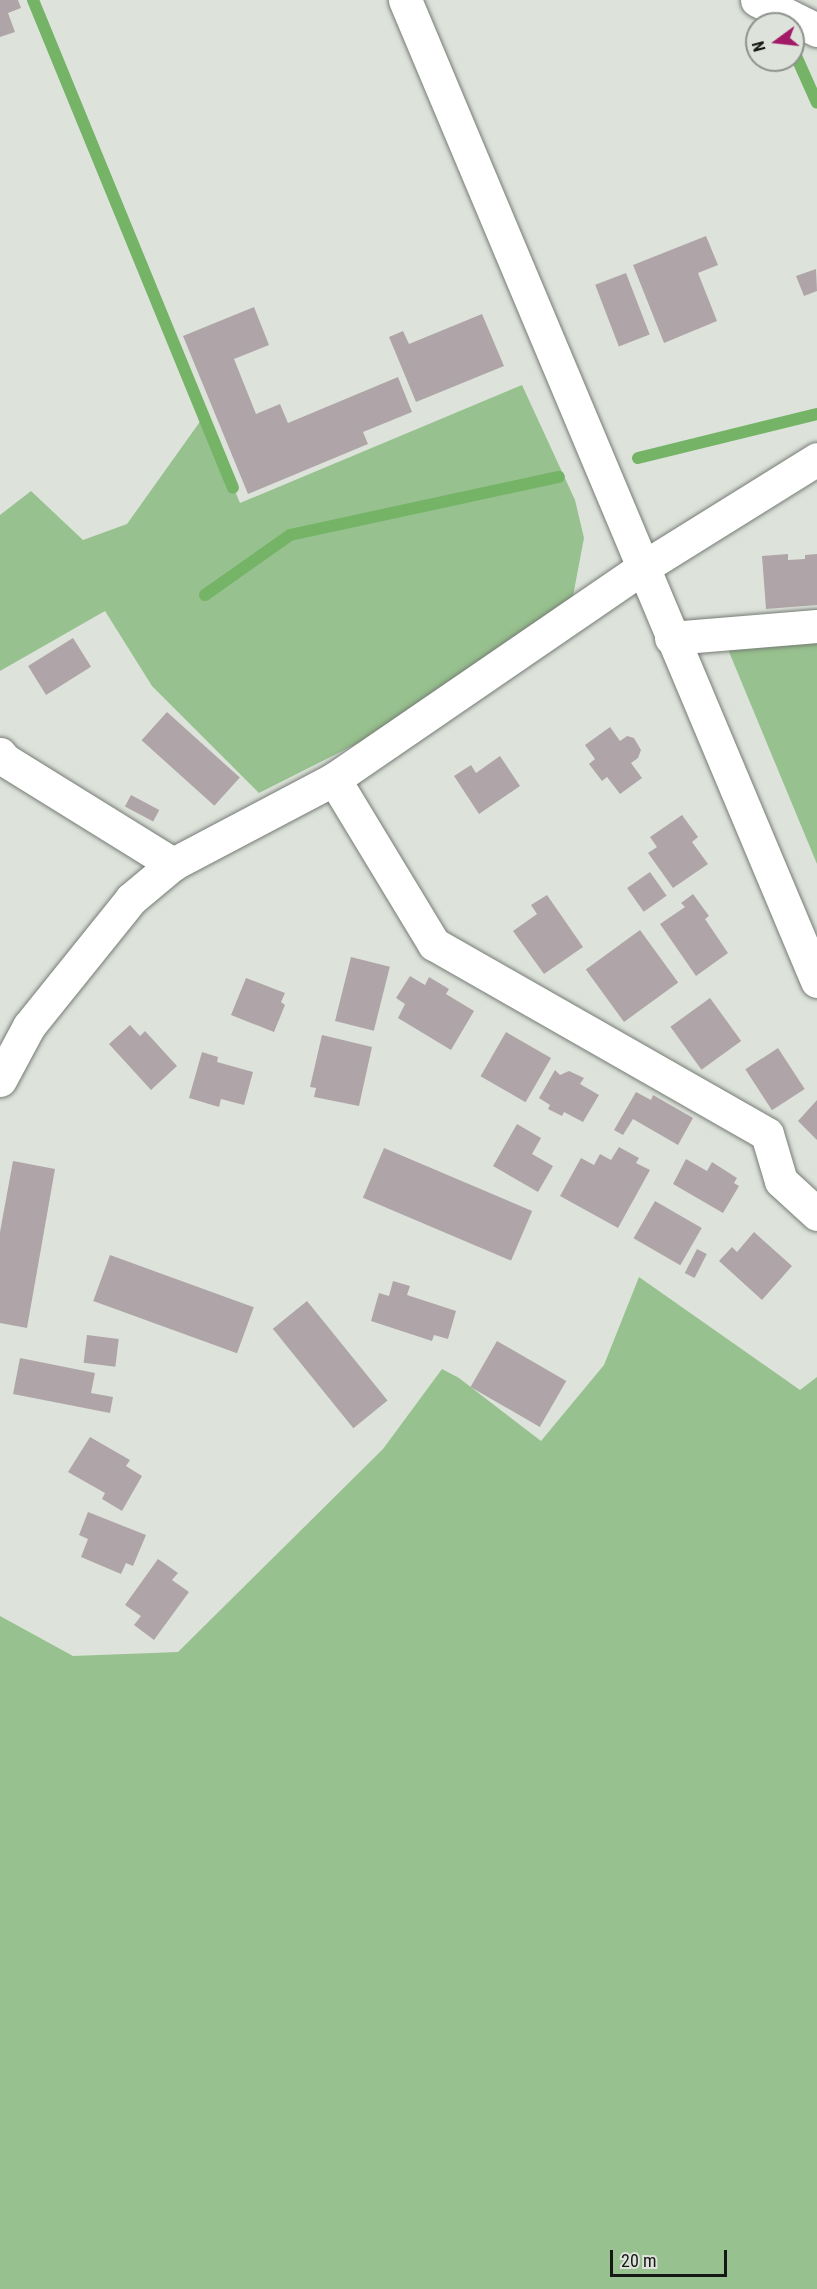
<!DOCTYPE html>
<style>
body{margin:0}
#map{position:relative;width:817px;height:2289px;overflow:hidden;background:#dde3db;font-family:"Roboto Condensed",sans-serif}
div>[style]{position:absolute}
.green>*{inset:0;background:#97c18e}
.stream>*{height:12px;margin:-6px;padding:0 6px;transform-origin:6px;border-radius:6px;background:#75b367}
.building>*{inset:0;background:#afa5a8;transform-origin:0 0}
.roads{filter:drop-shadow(0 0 2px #767c75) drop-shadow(0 0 2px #767c75)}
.minor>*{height:33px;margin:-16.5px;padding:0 16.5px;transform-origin:16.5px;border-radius:16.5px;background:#fff}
span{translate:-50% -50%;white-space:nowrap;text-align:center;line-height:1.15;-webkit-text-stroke:4.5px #dde3db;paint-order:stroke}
.north{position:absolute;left:745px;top:12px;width:60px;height:60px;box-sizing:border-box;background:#dde3db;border:2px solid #8d928c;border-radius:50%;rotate:255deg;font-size:16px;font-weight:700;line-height:24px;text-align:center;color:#151815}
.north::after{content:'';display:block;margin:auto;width:21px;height:27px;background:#a21a67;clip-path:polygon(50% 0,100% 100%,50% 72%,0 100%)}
.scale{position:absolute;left:610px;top:2250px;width:117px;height:27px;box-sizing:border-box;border:3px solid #151815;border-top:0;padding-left:8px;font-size:18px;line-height:21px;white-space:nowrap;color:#151815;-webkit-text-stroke:4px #dde3db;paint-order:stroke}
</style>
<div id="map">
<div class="green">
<div style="clip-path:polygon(522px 385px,575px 500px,584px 538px,573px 596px,368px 738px,259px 793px,152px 686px,105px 611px,0 671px,0 515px,31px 491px,83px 540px,127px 524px,204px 416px,240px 503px)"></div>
<div style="clip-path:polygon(817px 638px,817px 864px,727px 647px)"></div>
<div style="clip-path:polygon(639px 1277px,800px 1390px,817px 1377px,817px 2289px,0 2289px,0 1616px,73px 1656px,178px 1652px,383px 1449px,442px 1369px,459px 1378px,541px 1441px,604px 1365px)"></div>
</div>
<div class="stream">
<div style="left:33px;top:0;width:527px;rotate:67.71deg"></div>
<div style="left:796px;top:56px;width:51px;rotate:65.9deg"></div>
<div style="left:638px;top:458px;width:184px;rotate:-13.8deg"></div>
<div style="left:205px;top:595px;width:104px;rotate:-35.2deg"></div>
<div style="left:290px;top:535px;width:275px;rotate:-12.2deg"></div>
</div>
<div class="building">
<div style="clip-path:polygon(0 0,18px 0,21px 8px,8px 13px,15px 32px,0 37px)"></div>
<div style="clip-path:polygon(706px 236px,718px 265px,698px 273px,717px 321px,664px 343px,633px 265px)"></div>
<div style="clip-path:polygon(816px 269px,817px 291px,804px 296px,796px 276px)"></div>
<div style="left:626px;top:273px;width:66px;height:33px;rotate:69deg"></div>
<div style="clip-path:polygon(254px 307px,269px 345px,234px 359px,256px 414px,280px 404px,288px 423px,398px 377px,412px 412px,363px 432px,368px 444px,248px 494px,183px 336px)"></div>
<div style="clip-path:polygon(482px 314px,504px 366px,416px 402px,389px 337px,403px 331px,409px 344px)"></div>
<div style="clip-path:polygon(788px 554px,788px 560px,805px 559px,805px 555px,817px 554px,817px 605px,766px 609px,762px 556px)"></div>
<div style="left:73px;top:638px;width:34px;height:53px;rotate:58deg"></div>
<div style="left:167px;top:712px;width:98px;height:38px;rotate:42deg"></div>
<div style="clip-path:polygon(610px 727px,620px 741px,627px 736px,634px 738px,641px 750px,638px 758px,631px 763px,642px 778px,620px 794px,607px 777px,602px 781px,589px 764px,595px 759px,585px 745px)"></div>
<div style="clip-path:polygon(500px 756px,520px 786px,479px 814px,454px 776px,471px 765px,476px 773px)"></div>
<div style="left:131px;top:795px;width:32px;height:13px;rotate:28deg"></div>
<div style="clip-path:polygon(682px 815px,698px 837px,692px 842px,708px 864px,673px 888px,648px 853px,657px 847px,650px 837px)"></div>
<div style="left:650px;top:872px;width:29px;height:28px;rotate:55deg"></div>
<div style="clip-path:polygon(693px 894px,709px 916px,705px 919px,728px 953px,696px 976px,660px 924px,685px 907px,681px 903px)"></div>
<div style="clip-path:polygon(547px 895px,583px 947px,544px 974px,513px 931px,537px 914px,531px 905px)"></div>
<div style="left:640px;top:930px;width:65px;height:67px;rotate:54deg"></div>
<div style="left:351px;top:957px;width:40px;height:66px;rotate:14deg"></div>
<div style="clip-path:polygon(410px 976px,425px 985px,429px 977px,449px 989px,446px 994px,474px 1011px,451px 1050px,398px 1018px,405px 1004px,396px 998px)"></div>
<div style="clip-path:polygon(246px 978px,285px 993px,281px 1002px,285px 1005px,274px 1032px,231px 1015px)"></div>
<div style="left:710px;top:998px;width:53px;height:49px;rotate:54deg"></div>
<div style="clip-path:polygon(130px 1025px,140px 1036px,145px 1031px,177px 1066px,151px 1090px,109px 1044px)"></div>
<div style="left:506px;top:1032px;width:52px;height:51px;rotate:30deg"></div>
<div style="clip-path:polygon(322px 1035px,372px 1047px,359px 1106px,314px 1097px,316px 1088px,310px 1087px)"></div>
<div style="left:778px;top:1048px;width:49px;height:39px;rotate:57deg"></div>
<div style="clip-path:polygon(202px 1052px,218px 1057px,217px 1062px,253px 1072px,244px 1105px,221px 1099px,219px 1107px,189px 1098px)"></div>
<div style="clip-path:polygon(555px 1070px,560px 1075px,569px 1071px,584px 1078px,580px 1084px,599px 1095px,583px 1122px,564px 1112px,562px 1116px,548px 1109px,550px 1105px,539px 1098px)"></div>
<div style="clip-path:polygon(636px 1092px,651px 1100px,653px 1095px,693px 1118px,678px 1145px,633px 1119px,623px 1135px,614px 1130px)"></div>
<div style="clip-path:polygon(817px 1100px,817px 1140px,798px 1121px)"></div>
<div style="clip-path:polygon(517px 1124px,541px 1138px,532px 1154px,553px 1166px,538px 1192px,493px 1166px)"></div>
<div style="clip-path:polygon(619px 1147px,639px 1158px,636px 1163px,650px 1170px,618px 1228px,560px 1196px,581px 1158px,594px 1165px,600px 1154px,611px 1160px)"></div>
<div style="left:384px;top:1148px;width:161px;height:54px;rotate:23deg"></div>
<div style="clip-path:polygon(686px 1159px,707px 1171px,712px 1162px,737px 1178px,734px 1183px,739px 1186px,723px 1213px,673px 1184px)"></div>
<div style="clip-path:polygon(13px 1161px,55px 1169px,27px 1328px,0 1323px,0 1232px)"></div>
<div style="left:655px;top:1201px;width:54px;height:43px;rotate:30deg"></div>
<div style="clip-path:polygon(754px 1232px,792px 1266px,762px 1300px,719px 1261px,732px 1247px,737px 1252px)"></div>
<div style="left:697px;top:1249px;width:11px;height:27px;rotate:27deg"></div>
<div style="left:110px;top:1255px;width:153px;height:49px;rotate:20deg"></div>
<div style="clip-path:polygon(393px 1281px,410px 1286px,407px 1295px,456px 1311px,448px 1339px,434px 1335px,432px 1341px,371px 1321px,379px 1293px,389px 1296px)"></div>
<div style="left:307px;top:1301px;width:128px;height:44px;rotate:51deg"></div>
<div style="left:87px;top:1335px;width:32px;height:28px;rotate:7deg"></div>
<div style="left:497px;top:1341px;width:80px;height:53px;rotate:30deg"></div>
<div style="clip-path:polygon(20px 1358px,95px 1373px,91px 1393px,113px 1397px,110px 1413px,13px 1394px)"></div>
<div style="clip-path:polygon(90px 1437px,130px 1460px,126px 1466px,142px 1476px,122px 1511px,102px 1499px,105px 1493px,68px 1472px)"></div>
<div style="clip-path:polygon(88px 1512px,146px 1535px,133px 1566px,126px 1563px,121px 1574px,81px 1557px,88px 1539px,79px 1535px)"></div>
<div style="clip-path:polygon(158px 1559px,178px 1573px,172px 1580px,189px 1592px,154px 1640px,134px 1625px,141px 1616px,125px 1605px)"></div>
</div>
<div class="roads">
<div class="minor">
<div style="left:405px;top:0;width:1064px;rotate:67.22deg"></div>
<div style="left:757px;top:0;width:67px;rotate:26.6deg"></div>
<div style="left:671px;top:638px;width:146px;rotate:-4.7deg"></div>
<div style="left:0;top:754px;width:8px;rotate:50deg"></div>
<div style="left:5px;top:760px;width:198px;rotate:31.8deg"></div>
<div style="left:334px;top:779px;width:193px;rotate:58.8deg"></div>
<div style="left:434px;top:944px;width:383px;rotate:29.7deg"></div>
<div style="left:767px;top:1134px;width:49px;rotate:73.4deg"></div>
<div style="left:781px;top:1181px;width:49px;rotate:42.5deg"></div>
<div style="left:0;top:1080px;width:61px;rotate:-61.8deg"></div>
<div style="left:29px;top:1026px;width:163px;rotate:-51.2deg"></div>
<div style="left:131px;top:899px;width:55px;rotate:-39.8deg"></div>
<div style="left:173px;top:864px;width:182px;rotate:-27.8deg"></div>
<div style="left:334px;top:779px;width:373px;rotate:-34.4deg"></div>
<div style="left:642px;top:568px;width:206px;rotate:-31.9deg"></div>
</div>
</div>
<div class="north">N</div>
<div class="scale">20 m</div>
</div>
